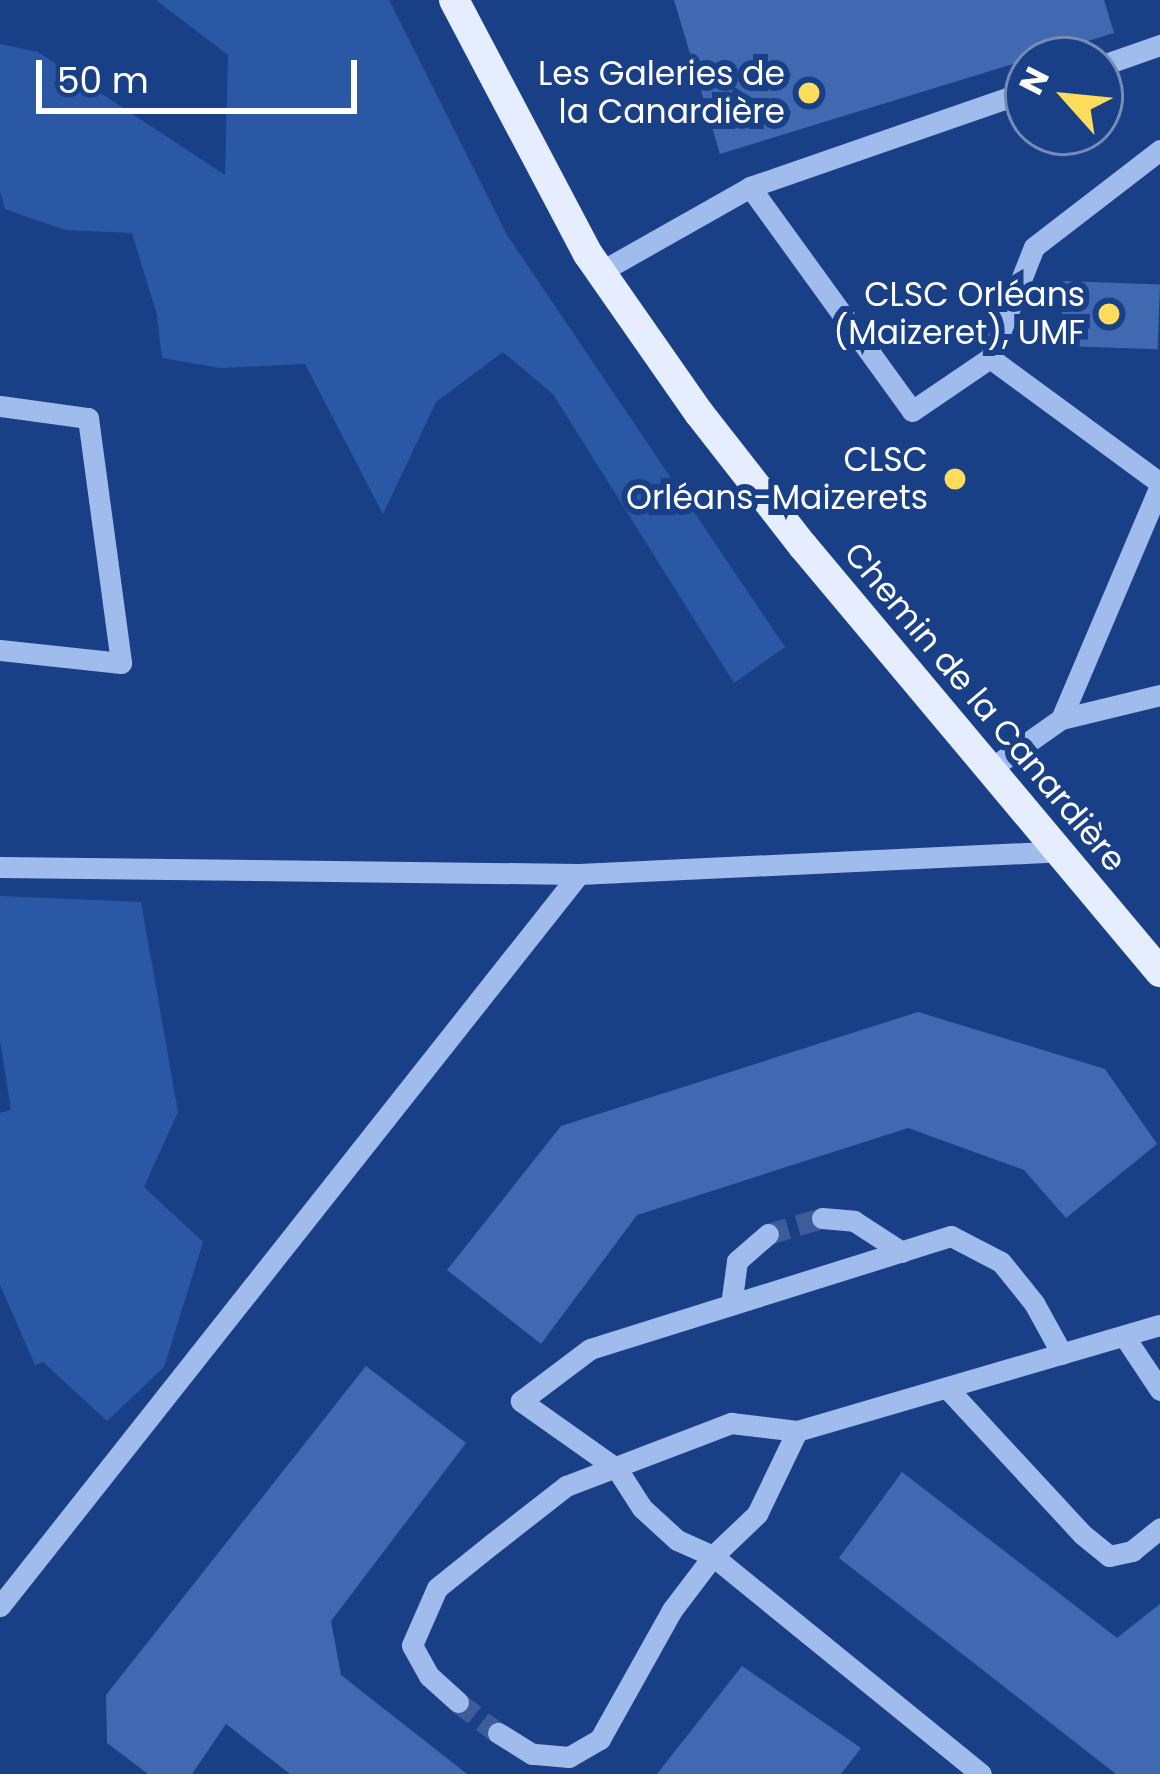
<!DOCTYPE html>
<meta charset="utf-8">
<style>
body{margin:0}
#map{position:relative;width:1160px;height:1774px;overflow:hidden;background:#194087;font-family:Poppins,sans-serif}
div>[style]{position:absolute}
.green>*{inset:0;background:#2b58a5}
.building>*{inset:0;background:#4169b1;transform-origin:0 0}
.minor-tunnel>*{height:21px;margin-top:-10.5px;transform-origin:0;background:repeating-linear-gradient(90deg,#3c5d99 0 21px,transparent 0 31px)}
.minor>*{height:21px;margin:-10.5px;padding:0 10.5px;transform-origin:10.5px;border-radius:10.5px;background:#a0bced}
.major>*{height:30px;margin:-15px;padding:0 15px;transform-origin:15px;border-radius:15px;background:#e6edff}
.dots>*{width:33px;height:33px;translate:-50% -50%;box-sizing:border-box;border:6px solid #194087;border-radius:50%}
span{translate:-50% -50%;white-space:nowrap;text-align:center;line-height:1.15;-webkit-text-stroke:12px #194087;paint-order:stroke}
.poi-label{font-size:33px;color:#fff}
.right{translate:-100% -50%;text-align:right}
.street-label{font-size:33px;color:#fff}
.north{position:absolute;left:1004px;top:36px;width:120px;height:120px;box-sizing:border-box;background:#194087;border:3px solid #758cb7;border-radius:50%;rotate:297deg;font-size:33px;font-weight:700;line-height:48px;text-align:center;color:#fff}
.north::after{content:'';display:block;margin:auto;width:42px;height:54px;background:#ffdd5c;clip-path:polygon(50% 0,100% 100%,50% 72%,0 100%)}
.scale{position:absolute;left:36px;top:60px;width:321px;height:54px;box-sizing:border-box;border:6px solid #fff;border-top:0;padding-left:15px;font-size:36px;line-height:42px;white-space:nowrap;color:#fff;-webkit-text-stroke:9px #194087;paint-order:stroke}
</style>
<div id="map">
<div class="green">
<div style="clip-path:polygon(156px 0,389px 0,507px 235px,785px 647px,734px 683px,553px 394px,503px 352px,436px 402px,383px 514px,305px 364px,221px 368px,162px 358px,157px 315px,132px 233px,65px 230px,5px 209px,0 191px,0 44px,38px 52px,225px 175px,228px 55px)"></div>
<div style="clip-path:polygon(0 896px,141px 902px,178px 1112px,144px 1187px,203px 1242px,164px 1367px,107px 1421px,43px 1362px,35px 1365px,0 1285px,0 1113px,11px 1110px,0 1040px)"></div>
</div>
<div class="building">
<div style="clip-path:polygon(674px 0,1104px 0,1114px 33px,720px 154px)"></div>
<div style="left:1063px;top:281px;width:97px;height:65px;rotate:2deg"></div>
<div style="clip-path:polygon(918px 1012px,1105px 1069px,1157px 1144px,1066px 1218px,1024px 1170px,908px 1128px,637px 1215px,541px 1344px,447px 1270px,561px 1126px)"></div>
<div style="clip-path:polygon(366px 1366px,466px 1443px,331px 1621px,341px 1675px,467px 1774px,290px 1774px,226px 1724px,192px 1774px,148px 1774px,107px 1743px,106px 1695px)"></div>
<div style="clip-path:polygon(902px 1472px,1117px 1638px,1160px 1604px,1160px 1774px,1116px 1774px,839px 1558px)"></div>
<div style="clip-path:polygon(742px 1666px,861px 1748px,841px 1774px,657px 1774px)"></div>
</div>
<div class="minor-tunnel">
<div style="left:768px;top:1234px;width:56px;rotate:-16.5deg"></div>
<div style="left:458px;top:1702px;width:51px;rotate:37.8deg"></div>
</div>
<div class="minor">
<div style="left:1100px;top:66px;width:64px;rotate:-19.3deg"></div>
<div style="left:750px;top:187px;width:294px;rotate:-19.1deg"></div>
<div style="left:600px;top:272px;width:172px;rotate:-29.5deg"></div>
<div style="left:750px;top:187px;width:276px;rotate:54.1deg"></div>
<div style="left:912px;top:411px;width:94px;rotate:-34.2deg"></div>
<div style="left:990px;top:358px;width:119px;rotate:-68.4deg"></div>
<div style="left:1034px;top:247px;width:159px;rotate:-37.6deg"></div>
<div style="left:990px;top:358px;width:211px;rotate:36.3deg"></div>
<div style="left:0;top:406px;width:89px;rotate:7.8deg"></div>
<div style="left:88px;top:418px;width:247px;rotate:82.3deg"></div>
<div style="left:121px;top:663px;width:122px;rotate:-173.9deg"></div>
<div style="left:1061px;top:719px;width:253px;rotate:-67deg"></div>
<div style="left:990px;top:769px;width:87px;rotate:-35.2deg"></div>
<div style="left:1061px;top:719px;width:102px;rotate:-13.6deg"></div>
<div style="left:0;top:867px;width:579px;rotate:0.69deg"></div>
<div style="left:579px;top:874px;width:482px;rotate:-2.7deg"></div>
<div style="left:822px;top:1218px;width:32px;rotate:5deg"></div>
<div style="left:854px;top:1221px;width:57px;rotate:32.9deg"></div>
<div style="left:731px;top:1305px;width:44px;rotate:-82.2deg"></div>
<div style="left:737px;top:1261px;width:41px;rotate:-41.1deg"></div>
<div style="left:1124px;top:1336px;width:65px;rotate:56.3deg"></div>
<div style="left:947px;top:1388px;width:199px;rotate:47.2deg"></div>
<div style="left:1082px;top:1534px;width:35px;rotate:39deg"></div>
<div style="left:1109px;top:1556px;width:24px;rotate:-12deg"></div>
<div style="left:1132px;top:1551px;width:36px;rotate:-39deg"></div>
<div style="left:797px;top:1431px;width:378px;rotate:-16.3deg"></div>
<div style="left:0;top:1606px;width:933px;rotate:-51.66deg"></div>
<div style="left:458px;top:1702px;width:39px;rotate:-138deg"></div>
<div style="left:429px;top:1676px;width:35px;rotate:-119deg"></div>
<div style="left:412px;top:1645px;width:62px;rotate:-66.3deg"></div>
<div style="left:437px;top:1588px;width:72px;rotate:-38.8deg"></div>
<div style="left:493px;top:1543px;width:93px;rotate:-38deg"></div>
<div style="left:566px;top:1486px;width:177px;rotate:-20.9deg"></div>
<div style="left:731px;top:1423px;width:66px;rotate:6.9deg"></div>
<div style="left:797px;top:1431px;width:92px;rotate:115.7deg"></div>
<div style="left:757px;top:1514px;width:61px;rotate:136.3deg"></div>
<div style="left:713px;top:1556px;width:68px;rotate:127.2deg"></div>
<div style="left:672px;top:1610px;width:148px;rotate:119.2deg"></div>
<div style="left:600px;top:1739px;width:36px;rotate:150deg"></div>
<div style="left:569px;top:1757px;width:37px;rotate:-175deg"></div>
<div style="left:532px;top:1754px;width:40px;rotate:-148deg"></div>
<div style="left:981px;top:1774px;width:345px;rotate:-140.9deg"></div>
<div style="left:713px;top:1556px;width:39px;rotate:-156deg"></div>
<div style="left:677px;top:1540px;width:47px;rotate:-137.6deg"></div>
<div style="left:642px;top:1508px;width:46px;rotate:-122.7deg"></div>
<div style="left:617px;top:1469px;width:118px;rotate:-144.7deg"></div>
<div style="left:521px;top:1401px;width:86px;rotate:-37deg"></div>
<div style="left:590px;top:1349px;width:378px;rotate:-17.4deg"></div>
<div style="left:951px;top:1236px;width:56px;rotate:27.5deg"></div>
<div style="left:1001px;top:1262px;width:53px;rotate:51.2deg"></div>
<div style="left:1034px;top:1303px;width:58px;rotate:61.2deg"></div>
</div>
<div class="major">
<div style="left:454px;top:0;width:287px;rotate:62.2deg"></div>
<div style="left:588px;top:254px;width:194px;rotate:55.1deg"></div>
<div style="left:699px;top:413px;width:169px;rotate:52deg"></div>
<div style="left:803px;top:546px;width:556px;rotate:50.04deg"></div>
</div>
<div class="dots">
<div style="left:809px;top:93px;background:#ffdd5c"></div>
<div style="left:1109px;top:314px;background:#ffdd5c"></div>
<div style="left:955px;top:479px;background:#ffdd5c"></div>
</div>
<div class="poi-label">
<span class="right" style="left:785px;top:93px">Les Galeries de<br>la Canardière</span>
<span class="right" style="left:1085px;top:314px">CLSC Orléans<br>(Maizeret), UMF</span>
<span class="right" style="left:928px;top:479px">CLSC<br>Orléans-Maizerets</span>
</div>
<div class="street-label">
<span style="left:985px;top:707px;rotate:50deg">Chemin de la Canardière</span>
</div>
<div class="north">N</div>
<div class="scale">50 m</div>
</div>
